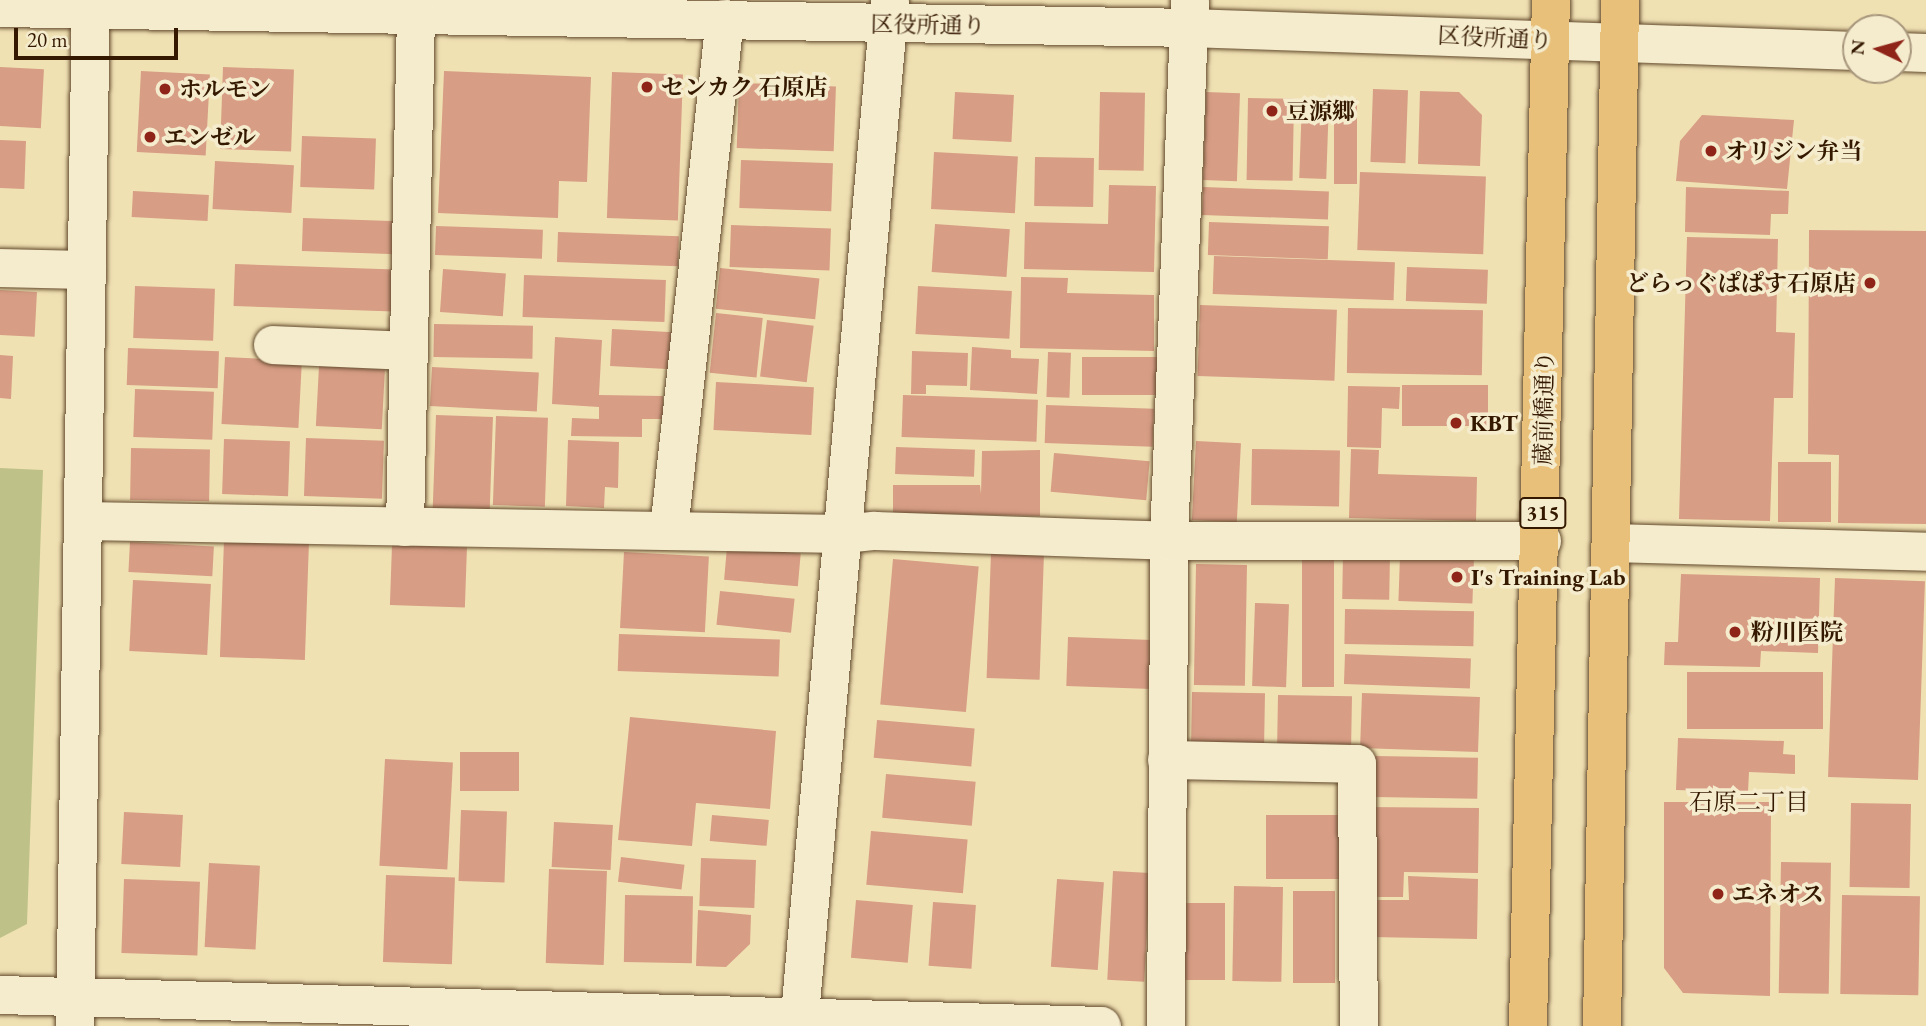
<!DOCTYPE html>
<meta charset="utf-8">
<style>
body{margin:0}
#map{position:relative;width:1926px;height:1026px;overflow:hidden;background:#f0e1b3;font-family:"EB Garamond","Noto Serif JP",serif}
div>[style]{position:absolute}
.green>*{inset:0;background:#bec289}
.building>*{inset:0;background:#d79d85;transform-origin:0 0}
.roads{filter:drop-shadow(0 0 2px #634a2d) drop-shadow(0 0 2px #634a2d)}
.minor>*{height:38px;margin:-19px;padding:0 19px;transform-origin:19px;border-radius:19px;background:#f5ecce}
.major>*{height:38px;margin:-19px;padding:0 19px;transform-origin:19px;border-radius:19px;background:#e8c07a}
.dots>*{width:19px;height:19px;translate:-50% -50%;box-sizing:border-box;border:4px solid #f5ecce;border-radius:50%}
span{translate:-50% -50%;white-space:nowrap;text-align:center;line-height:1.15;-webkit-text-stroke:7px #f5ecce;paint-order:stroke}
.shield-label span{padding:2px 5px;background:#f5ecce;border:2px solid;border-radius:5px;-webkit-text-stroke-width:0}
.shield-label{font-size:21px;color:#341800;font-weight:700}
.street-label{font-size:23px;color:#341800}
.poi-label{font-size:23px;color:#341800;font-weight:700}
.left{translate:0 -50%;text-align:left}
.right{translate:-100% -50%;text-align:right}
.neighbourhood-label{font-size:24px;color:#341800}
.north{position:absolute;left:1842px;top:14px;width:70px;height:70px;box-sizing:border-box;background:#f5ecce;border:2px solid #a8977c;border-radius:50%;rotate:275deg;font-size:19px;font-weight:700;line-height:28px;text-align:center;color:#341800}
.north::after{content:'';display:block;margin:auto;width:24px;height:32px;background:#8f2418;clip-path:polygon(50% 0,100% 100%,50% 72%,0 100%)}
.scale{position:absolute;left:14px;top:28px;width:164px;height:32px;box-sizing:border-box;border:4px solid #341800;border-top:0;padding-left:9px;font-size:21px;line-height:24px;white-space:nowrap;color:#341800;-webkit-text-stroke:5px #f5ecce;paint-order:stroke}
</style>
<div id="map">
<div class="green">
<div style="clip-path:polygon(0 468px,43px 470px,27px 924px,0 938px)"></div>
</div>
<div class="building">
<div style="left:0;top:67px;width:44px;height:59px;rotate:3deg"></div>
<div style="left:223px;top:67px;width:71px;height:82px;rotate:2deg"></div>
<div style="left:141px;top:71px;width:69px;height:81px;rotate:3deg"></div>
<div style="clip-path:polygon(444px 71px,591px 77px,587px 182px,559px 181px,558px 218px,438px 213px)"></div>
<div style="left:612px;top:72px;width:71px;height:146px;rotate:2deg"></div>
<div style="left:739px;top:83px;width:97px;height:65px;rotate:2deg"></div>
<div style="left:1373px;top:89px;width:35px;height:73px;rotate:2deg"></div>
<div style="clip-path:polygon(1420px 91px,1459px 92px,1482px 115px,1480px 166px,1418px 164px)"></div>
<div style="left:955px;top:92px;width:59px;height:47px;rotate:3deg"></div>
<div style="left:1100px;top:92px;width:45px;height:78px;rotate:1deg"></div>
<div style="left:1206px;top:92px;width:34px;height:88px;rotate:2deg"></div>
<div style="left:1248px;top:98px;width:46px;height:82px;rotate:1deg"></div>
<div style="left:1334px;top:99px;width:23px;height:85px"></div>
<div style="left:1302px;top:100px;width:27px;height:78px;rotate:2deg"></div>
<div style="clip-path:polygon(1702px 115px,1794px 120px,1787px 189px,1676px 181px,1680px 141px)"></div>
<div style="left:302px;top:136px;width:74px;height:51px;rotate:2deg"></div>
<div style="left:0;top:140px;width:26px;height:48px;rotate:2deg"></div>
<div style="left:934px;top:152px;width:84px;height:57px;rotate:3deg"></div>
<div style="left:1035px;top:157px;width:59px;height:49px;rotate:1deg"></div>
<div style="left:741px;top:160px;width:92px;height:48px;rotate:2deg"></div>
<div style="left:215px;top:161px;width:79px;height:48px;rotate:3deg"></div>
<div style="left:1360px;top:172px;width:126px;height:78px;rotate:2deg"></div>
<div style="clip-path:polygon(1109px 185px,1156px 186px,1154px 272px,1024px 269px,1025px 222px,1108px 224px)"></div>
<div style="left:1203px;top:187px;width:126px;height:28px;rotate:2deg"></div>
<div style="clip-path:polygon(1686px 187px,1789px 191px,1788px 214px,1771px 214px,1770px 235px,1685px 232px)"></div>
<div style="left:133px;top:191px;width:76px;height:26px;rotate:3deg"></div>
<div style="left:303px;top:218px;width:95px;height:33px;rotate:2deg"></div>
<div style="left:1209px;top:222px;width:120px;height:33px;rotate:2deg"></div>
<div style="left:935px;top:224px;width:75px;height:48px;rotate:4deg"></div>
<div style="left:731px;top:225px;width:100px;height:42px;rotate:2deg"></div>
<div style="left:436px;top:226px;width:107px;height:29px;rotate:2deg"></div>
<div style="clip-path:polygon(1809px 230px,1926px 231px,1926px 524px,1838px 523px,1839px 455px,1808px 454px)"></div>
<div style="left:558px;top:232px;width:121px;height:30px;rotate:2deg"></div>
<div style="clip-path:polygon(1687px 237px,1778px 239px,1776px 332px,1795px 333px,1793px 398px,1774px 398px,1770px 521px,1679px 519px)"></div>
<div style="left:1214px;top:256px;width:181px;height:38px;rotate:2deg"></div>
<div style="left:235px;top:264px;width:160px;height:42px;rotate:2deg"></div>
<div style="left:1407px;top:267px;width:81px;height:34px;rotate:2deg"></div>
<div style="left:720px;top:268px;width:100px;height:41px;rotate:6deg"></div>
<div style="left:443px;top:269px;width:63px;height:43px;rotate:4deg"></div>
<div style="left:524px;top:275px;width:142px;height:42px;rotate:2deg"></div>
<div style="clip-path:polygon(1021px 277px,1068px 278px,1067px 293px,1154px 295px,1154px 351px,1020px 348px)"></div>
<div style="left:135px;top:286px;width:80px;height:52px;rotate:2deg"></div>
<div style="left:918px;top:286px;width:94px;height:48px;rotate:3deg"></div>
<div style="left:0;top:290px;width:37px;height:45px;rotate:3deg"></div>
<div style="left:1200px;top:305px;width:137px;height:71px;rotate:2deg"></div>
<div style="left:1348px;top:308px;width:135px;height:65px;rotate:1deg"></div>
<div style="left:716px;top:313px;width:47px;height:60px;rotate:6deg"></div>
<div style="left:767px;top:320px;width:47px;height:57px;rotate:7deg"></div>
<div style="left:434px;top:324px;width:99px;height:33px;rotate:1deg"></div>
<div style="left:612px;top:329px;width:66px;height:37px;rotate:3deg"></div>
<div style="clip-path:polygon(555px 337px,602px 340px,599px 395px,663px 396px,663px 419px,642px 419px,642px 437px,571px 436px,572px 418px,599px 419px,599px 407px,552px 404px)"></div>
<div style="clip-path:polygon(972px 347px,1011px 350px,1011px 358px,1039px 359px,1037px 394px,970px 390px)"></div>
<div style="left:128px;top:348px;width:91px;height:37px;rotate:2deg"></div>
<div style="clip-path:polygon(912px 351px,968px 353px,967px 386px,926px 385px,926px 394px,911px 394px)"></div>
<div style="left:1048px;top:352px;width:23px;height:45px;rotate:2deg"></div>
<div style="clip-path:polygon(0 355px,13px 356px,11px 399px,0 398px)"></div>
<div style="left:225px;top:357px;width:77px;height:67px;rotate:3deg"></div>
<div style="left:1082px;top:357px;width:76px;height:38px"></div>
<div style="left:319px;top:366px;width:66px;height:60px;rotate:3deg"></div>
<div style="left:432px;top:367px;width:107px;height:39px;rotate:3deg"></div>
<div style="left:716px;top:382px;width:98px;height:48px;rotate:3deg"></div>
<div style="left:1402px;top:385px;width:86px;height:41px"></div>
<div style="clip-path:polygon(1348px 386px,1400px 387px,1399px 409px,1382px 408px,1381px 448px,1347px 447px)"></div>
<div style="left:135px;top:389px;width:79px;height:48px;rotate:2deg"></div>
<div style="left:903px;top:395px;width:135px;height:42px;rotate:2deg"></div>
<div style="left:1046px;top:405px;width:108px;height:38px;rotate:2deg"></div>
<div style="left:436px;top:415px;width:57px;height:93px;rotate:2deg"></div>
<div style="left:496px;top:416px;width:52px;height:89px;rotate:2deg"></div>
<div style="left:306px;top:438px;width:78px;height:58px;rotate:2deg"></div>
<div style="left:224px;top:439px;width:66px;height:55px;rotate:2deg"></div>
<div style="clip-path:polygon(568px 440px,619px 442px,618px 488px,605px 487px,604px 508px,566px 506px)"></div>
<div style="left:1196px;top:441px;width:45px;height:79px;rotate:3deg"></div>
<div style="left:896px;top:447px;width:79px;height:27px;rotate:2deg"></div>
<div style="left:131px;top:448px;width:79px;height:52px;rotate:1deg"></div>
<div style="left:1252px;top:449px;width:88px;height:56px;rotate:1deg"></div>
<div style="clip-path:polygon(1351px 449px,1379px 450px,1378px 474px,1477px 477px,1476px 521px,1349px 518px)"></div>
<div style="clip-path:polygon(1040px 450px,1040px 516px,893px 513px,893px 485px,980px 485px,981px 494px,982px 451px)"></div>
<div style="left:1054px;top:453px;width:96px;height:39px;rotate:5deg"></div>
<div style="left:1778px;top:462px;width:53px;height:60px"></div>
<div style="left:224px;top:540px;width:85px;height:117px;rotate:2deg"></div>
<div style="left:130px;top:542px;width:84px;height:30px;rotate:3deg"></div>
<div style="left:392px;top:545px;width:75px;height:60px;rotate:2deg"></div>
<div style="left:727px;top:547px;width:74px;height:33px;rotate:5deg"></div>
<div style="left:624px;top:552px;width:85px;height:76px;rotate:3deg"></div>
<div style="left:991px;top:552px;width:53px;height:126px;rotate:2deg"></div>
<div style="left:1343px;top:554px;width:47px;height:45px;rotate:1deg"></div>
<div style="left:1400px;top:556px;width:74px;height:45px;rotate:2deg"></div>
<div style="left:893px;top:559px;width:86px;height:146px;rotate:5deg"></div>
<div style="left:1302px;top:559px;width:32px;height:128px"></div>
<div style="left:1196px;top:564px;width:51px;height:121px;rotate:1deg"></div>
<div style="clip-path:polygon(1681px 574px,1820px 578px,1818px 653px,1761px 651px,1760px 667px,1664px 665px,1665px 642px,1678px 642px)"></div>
<div style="left:1835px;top:578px;width:90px;height:199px;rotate:2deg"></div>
<div style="left:133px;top:580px;width:78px;height:71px;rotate:3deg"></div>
<div style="left:720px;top:591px;width:75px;height:34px;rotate:6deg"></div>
<div style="left:1255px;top:603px;width:34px;height:83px;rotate:2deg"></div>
<div style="left:1345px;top:609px;width:129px;height:35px;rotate:1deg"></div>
<div style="left:619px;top:634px;width:161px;height:37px;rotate:2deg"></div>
<div style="left:1068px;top:637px;width:85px;height:49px;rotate:2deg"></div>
<div style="left:1345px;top:654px;width:126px;height:30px;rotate:2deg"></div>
<div style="left:1687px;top:672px;width:136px;height:57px"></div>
<div style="left:1192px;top:692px;width:73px;height:55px;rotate:1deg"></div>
<div style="left:1362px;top:693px;width:118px;height:55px;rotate:2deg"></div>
<div style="left:1278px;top:695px;width:74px;height:51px;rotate:1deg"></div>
<div style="clip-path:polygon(630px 717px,776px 731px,770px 809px,696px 803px,692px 846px,618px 840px)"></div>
<div style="left:877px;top:720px;width:98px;height:38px;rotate:5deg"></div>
<div style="clip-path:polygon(1678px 738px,1784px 741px,1783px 754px,1795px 755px,1795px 774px,1749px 772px,1748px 792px,1676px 790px)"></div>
<div style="left:460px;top:752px;width:59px;height:39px"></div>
<div style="left:1375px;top:756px;width:103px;height:41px;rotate:1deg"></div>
<div style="left:385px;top:759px;width:68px;height:107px;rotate:3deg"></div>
<div style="left:886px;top:774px;width:90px;height:44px;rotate:5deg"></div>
<div style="clip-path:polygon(1664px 802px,1771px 802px,1770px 996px,1683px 993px,1664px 968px)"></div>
<div style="left:1851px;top:803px;width:60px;height:84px;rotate:1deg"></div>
<div style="clip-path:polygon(1366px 807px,1479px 808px,1478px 873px,1404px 872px,1403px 897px,1365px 897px)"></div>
<div style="left:461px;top:810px;width:46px;height:71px;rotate:2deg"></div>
<div style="left:124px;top:812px;width:59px;height:52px;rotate:3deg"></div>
<div style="left:712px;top:815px;width:57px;height:26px;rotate:5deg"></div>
<div style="left:1266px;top:815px;width:73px;height:64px"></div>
<div style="left:554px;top:822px;width:59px;height:45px;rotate:3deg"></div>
<div style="left:871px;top:831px;width:97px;height:54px;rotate:5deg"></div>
<div style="left:621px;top:857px;width:64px;height:25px;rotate:7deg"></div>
<div style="left:701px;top:858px;width:55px;height:48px;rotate:2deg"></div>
<div style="left:1781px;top:862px;width:50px;height:131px;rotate:1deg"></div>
<div style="left:209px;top:863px;width:51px;height:84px;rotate:3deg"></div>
<div style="left:549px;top:869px;width:58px;height:94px;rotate:2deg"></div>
<div style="left:1113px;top:871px;width:37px;height:109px;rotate:3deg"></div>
<div style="left:386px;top:875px;width:69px;height:87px;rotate:2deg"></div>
<div style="clip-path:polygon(1408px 876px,1478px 879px,1477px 939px,1371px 937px,1370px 900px,1409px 900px)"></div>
<div style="left:124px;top:879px;width:76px;height:74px;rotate:2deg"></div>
<div style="left:1057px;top:879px;width:47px;height:88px;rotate:4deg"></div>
<div style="left:1234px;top:886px;width:49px;height:95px;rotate:1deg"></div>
<div style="left:1293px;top:891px;width:42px;height:92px"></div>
<div style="left:625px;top:895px;width:68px;height:67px;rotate:1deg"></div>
<div style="left:1842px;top:895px;width:78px;height:99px;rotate:1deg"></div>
<div style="left:856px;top:900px;width:57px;height:58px;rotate:5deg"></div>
<div style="left:933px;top:902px;width:43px;height:64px;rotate:4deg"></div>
<div style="left:1185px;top:903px;width:40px;height:77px"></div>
<div style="clip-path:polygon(698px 910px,751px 915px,750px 944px,726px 967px,696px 966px)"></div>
</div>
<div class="roads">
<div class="minor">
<div style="left:0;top:8px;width:1189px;rotate:0.96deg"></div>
<div style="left:1189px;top:28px;width:667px;rotate:1.97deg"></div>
<div style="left:1898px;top:52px;width:28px;rotate:2deg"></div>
<div style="left:0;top:268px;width:87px;rotate:1.3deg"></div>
<div style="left:273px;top:345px;width:135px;rotate:2.5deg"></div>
<div style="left:83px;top:521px;width:761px;rotate:0.98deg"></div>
<div style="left:844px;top:534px;width:31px;rotate:-6deg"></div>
<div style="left:875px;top:531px;width:294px;rotate:1.9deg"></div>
<div style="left:1169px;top:541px;width:373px"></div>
<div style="left:405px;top:527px;width:512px;rotate:-88.77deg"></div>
<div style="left:669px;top:530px;width:514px;rotate:-83.75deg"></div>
<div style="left:1613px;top:543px;width:313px;rotate:1.6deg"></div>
<div style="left:1167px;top:760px;width:190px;rotate:1.2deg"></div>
<div style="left:1357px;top:764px;width:262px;rotate:89.6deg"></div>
<div style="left:0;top:995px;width:1102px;rotate:1.61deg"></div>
<div style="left:75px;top:1026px;width:1026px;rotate:-89.11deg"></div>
<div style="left:799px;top:1026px;width:1030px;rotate:-84.93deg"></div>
<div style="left:1166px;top:1026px;width:485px;rotate:-89.6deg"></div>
<div style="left:1169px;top:541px;width:541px;rotate:-87.78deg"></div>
</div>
<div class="major">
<div style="left:1528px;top:1026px;width:1026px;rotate:-88.72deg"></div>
<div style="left:1602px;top:1026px;width:1026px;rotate:-88.99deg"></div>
</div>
</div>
<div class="dots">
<div style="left:647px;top:87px;background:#8f2418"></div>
<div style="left:165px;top:89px;background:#8f2418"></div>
<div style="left:1272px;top:111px;background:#8f2418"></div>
<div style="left:150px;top:137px;background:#8f2418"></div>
<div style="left:1711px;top:151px;background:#8f2418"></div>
<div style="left:1870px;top:283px;background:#8f2418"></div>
<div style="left:1456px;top:423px;background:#8f2418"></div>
<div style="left:1457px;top:577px;background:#8f2418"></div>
<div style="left:1735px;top:632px;background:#8f2418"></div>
<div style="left:1718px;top:894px;background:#8f2418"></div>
</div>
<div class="shield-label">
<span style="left:1543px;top:513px">315</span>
</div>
<div class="street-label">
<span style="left:928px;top:25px;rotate:1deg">区役所通り</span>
<span style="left:1495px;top:38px;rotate:3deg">区役所通り</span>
<span style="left:1544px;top:408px;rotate:-89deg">蔵前橋通り</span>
</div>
<div class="poi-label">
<span class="left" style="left:661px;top:87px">センカク 石原店</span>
<span class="left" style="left:179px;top:89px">ホルモン</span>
<span class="left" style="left:1286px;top:111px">豆源郷</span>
<span class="left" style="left:164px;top:137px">エンゼル</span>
<span class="left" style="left:1725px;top:151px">オリジン弁当</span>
<span class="right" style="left:1856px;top:283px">どらっぐぱぱす石原店</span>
<span class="left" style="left:1470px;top:423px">KBT</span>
<span class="left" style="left:1471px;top:577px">I's Training Lab</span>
<span class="left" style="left:1751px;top:632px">粉川医院</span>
<span class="left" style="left:1732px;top:894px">エネオス</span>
</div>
<div class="neighbourhood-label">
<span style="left:1749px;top:802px">石原二丁目</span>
</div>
<div class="north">N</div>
<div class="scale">20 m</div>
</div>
